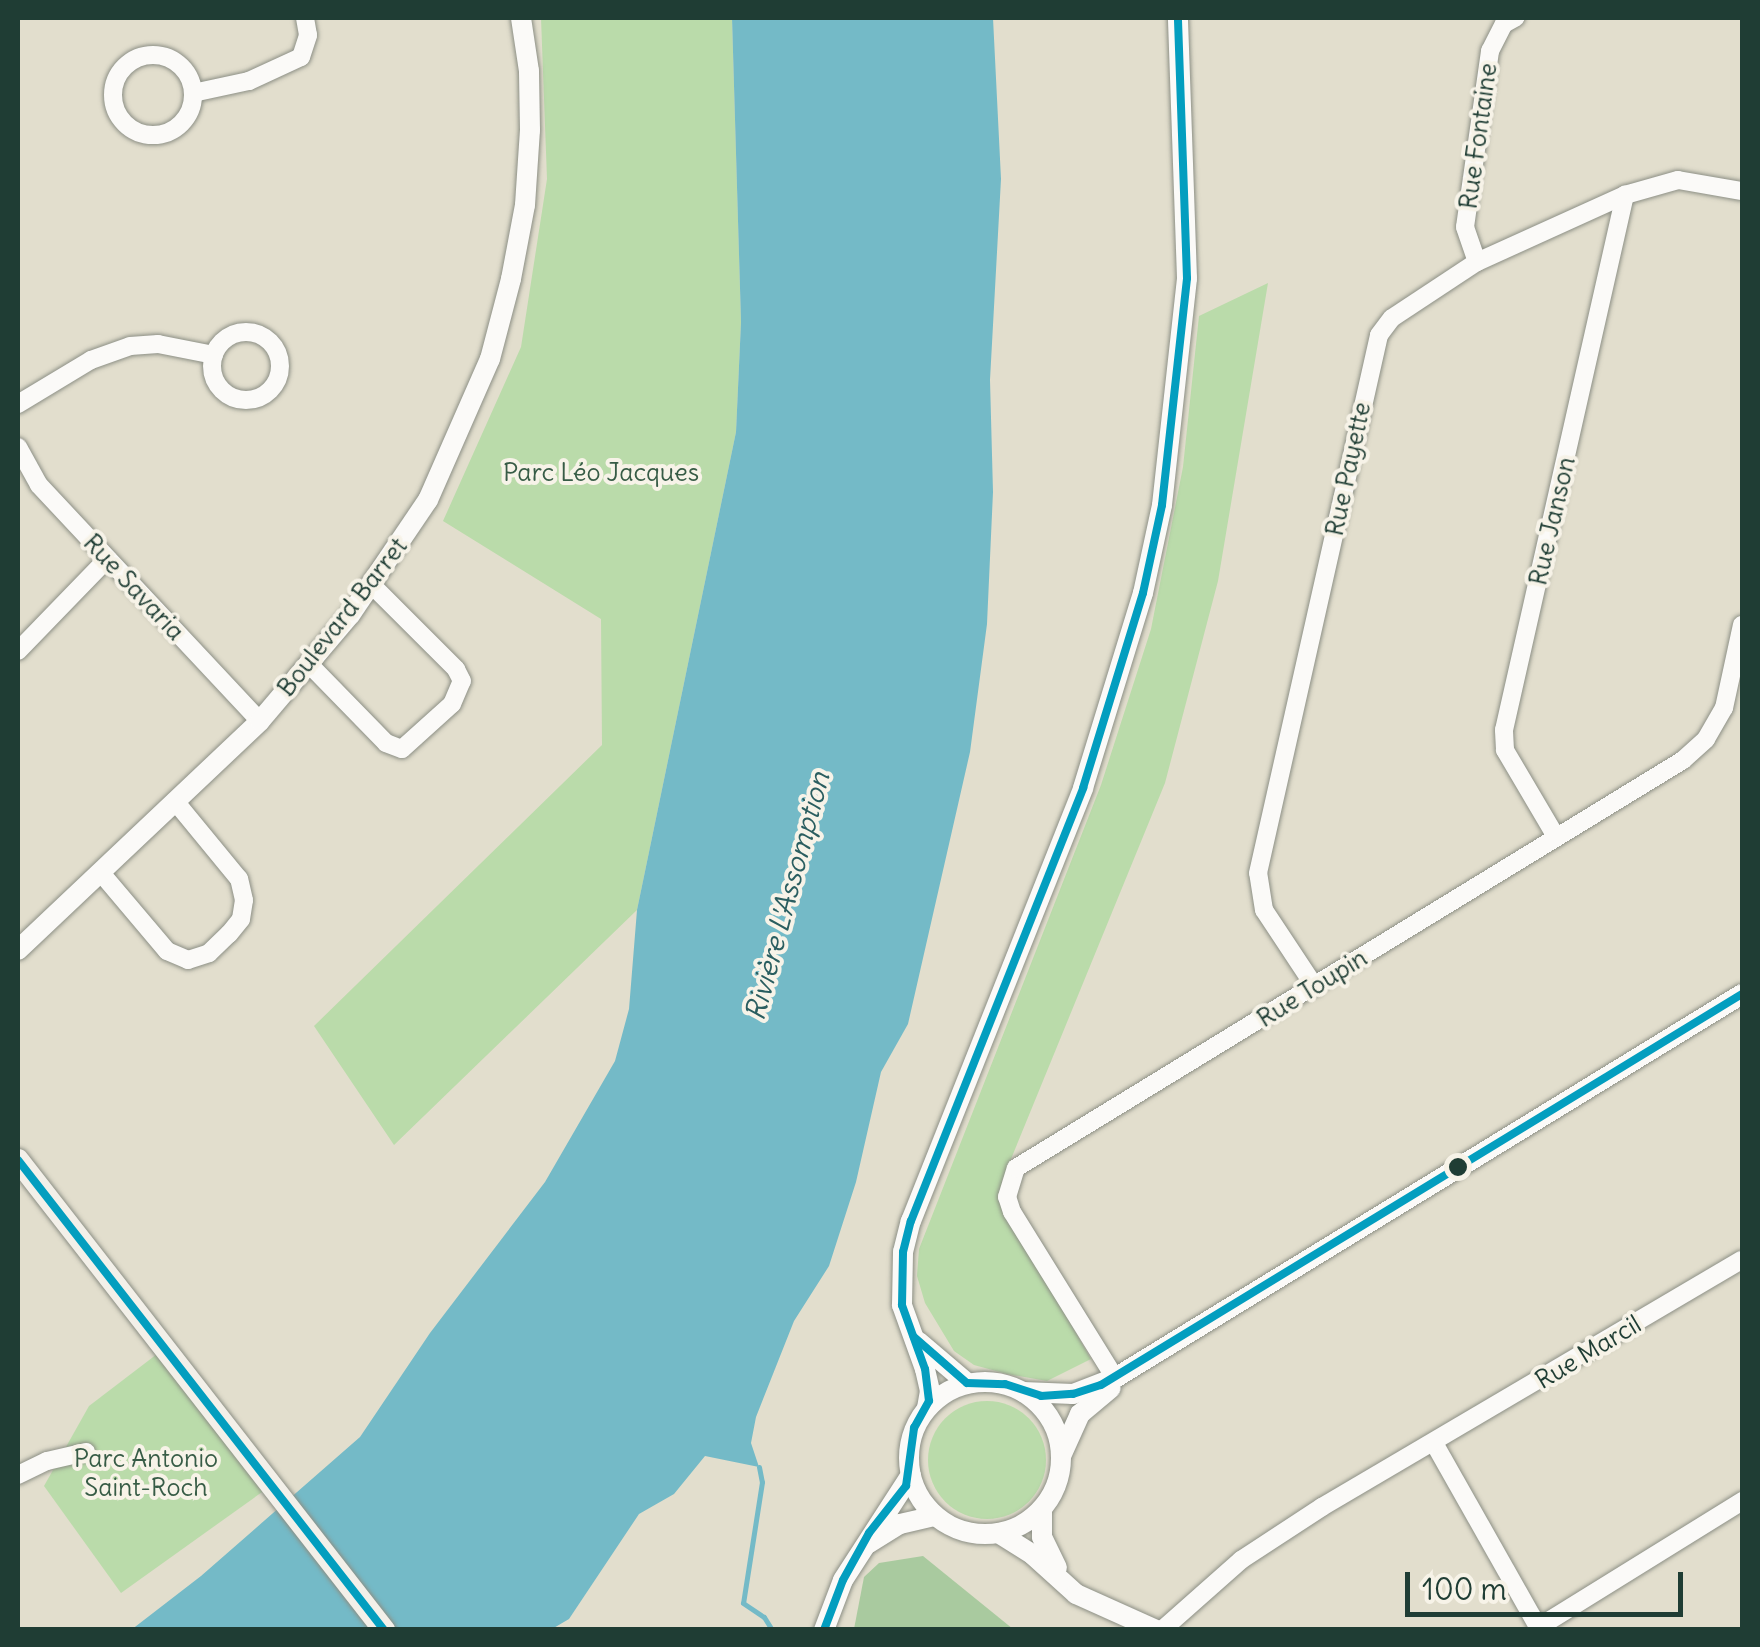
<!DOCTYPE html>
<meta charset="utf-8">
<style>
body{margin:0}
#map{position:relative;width:1760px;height:1647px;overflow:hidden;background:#e2decd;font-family:Delius,sans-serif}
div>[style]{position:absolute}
.green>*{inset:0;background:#badbaa}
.round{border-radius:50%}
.forest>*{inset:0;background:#a9ca9f}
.water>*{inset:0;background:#74bac7}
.stream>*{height:5px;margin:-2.5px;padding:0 2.5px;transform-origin:2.5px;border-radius:2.5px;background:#74bac7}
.roads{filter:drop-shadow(0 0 2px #8c8f85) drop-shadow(0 0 2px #8c8f85)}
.minor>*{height:18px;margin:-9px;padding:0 9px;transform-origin:9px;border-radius:9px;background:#fbfaf8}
.minor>.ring{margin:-9px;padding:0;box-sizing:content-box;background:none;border:18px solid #fbfaf8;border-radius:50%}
.tertiary>*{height:20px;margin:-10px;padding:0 10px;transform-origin:10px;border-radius:10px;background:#fbfaf8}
.tertiary>.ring{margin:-10px;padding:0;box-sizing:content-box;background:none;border:20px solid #fbfaf8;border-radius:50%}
.secondary>*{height:22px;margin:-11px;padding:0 11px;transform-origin:11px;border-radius:11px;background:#f3f0e9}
.bus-1>*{height:8px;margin:-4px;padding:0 4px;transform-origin:4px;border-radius:4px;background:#039ebf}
.dots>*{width:28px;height:28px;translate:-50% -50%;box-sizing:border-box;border:5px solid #f7f3e8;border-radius:50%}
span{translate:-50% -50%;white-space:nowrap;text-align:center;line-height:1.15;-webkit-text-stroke:8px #f7f3e8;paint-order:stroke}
.street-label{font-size:25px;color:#1f3d34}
.park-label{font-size:25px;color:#375c46}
.water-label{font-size:28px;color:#2a5e60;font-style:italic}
.frame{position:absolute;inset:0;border:20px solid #1f3d34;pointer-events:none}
.scale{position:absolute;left:1405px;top:1572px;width:278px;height:45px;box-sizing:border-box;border:5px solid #1f3d34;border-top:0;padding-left:12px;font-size:30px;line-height:35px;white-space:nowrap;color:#1f3d34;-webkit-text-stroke:8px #f7f3e8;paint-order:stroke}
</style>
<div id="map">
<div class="green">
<div style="clip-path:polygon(541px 18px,732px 18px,741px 322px,736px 432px,637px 910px,394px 1145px,314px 1026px,602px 745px,601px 619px,443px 521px,521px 347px,547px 179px)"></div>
<div style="clip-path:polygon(1268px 283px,1218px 581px,1165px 783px,1002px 1181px,1003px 1207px,1091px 1359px,1047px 1381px,1007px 1374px,974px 1365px,954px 1351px,925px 1303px,917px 1276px,919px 1249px,1101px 785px,1151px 629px,1183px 467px,1199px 316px)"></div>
<div style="clip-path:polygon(161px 1351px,265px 1490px,121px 1593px,44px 1486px,89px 1406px)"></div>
<div class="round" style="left:928px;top:1401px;width:118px;height:118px"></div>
</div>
<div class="forest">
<div style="clip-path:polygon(923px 1556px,1013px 1629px,854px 1629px,864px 1577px,879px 1563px)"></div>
</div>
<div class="water">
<div style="clip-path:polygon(732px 18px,993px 18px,1001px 179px,990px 380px,993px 492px,987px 624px,970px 752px,908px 1024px,881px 1072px,856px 1182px,829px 1266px,794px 1321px,756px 1417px,751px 1443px,759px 1467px,705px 1456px,674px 1494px,639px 1514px,569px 1619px,552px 1629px,131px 1630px,201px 1576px,360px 1437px,430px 1333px,545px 1182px,615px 1061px,629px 1009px,637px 910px,736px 432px,741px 322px)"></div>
</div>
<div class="stream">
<div style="left:759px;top:1467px;width:15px;rotate:79deg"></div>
<div style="left:762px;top:1482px;width:122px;rotate:98.9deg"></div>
<div style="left:743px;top:1603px;width:25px;rotate:34deg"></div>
<div style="left:764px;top:1617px;width:15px;rotate:58deg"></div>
</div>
<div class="roads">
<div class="minor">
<div class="ring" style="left:113px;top:55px;width:62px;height:62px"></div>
<div style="left:193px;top:93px;width:57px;rotate:-12.1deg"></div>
<div style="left:249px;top:81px;width:57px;rotate:-24.8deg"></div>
<div style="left:301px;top:57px;width:23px;rotate:-72deg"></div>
<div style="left:308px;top:35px;width:17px;rotate:-100deg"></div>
<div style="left:1477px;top:262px;width:37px;rotate:-109deg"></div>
<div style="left:1465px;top:227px;width:178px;rotate:-81.9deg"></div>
<div style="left:1490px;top:51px;width:30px;rotate:-63deg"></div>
<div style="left:1504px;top:24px;width:13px;rotate:-29deg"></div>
<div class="ring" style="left:212px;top:332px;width:50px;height:50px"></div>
<div style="left:18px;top:404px;width:85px;rotate:-31.1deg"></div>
<div style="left:91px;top:360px;width:41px;rotate:-19.7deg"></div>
<div style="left:130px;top:346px;width:28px;rotate:-4deg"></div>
<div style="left:158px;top:344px;width:57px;rotate:11.1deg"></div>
<div style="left:18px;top:447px;width:43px;rotate:61.1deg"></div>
<div style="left:39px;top:485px;width:323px;rotate:46.9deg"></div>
<div style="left:18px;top:651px;width:128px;rotate:-45.9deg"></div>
<div style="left:309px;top:664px;width:110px;rotate:45.7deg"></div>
<div style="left:386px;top:743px;width:17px;rotate:21deg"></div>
<div style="left:402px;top:749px;width:67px;rotate:-42deg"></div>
<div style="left:452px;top:704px;width:25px;rotate:-67deg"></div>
<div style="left:462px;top:681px;width:13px;rotate:-117deg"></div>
<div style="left:456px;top:669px;width:117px;rotate:-135deg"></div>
<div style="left:1555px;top:835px;width:99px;rotate:-120.5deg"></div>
<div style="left:1505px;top:750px;width:20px;rotate:-93deg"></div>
<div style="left:1504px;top:730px;width:549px;rotate:-77.26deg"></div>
<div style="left:102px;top:874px;width:101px;rotate:49.8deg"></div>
<div style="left:167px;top:951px;width:23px;rotate:23deg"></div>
<div style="left:188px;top:960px;width:22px;rotate:-18deg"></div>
<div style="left:209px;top:953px;width:28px;rotate:-44deg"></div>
<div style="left:229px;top:934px;width:19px;rotate:-51deg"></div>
<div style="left:241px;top:919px;width:19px;rotate:-81deg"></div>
<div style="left:244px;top:900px;width:22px;rotate:-103deg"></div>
<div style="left:239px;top:879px;width:101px;rotate:-129.4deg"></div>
<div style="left:1315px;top:987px;width:92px;rotate:-123.5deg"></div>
<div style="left:1264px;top:910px;width:37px;rotate:-99deg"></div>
<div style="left:1258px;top:873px;width:551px;rotate:-77.32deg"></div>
<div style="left:1379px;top:335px;width:21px;rotate:-53deg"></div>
<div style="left:1392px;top:318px;width:102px;rotate:-33.4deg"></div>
<div style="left:1477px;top:262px;width:162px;rotate:-24.4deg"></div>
<div style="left:1625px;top:195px;width:55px;rotate:-15.8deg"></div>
<div style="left:1678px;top:180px;width:65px;rotate:9.8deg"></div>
<div style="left:1115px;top:1378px;width:195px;rotate:-121.8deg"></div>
<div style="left:1012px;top:1212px;width:16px;rotate:-108deg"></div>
<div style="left:1007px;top:1197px;width:30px;rotate:-73deg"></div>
<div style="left:1016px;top:1168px;width:782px;rotate:-31.45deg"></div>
<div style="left:1683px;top:760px;width:31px;rotate:-42deg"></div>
<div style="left:1706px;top:739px;width:36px;rotate:-60deg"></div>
<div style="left:1724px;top:708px;width:85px;rotate:-77.8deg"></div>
<div style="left:1434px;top:1443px;width:215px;rotate:60.5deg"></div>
<div style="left:18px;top:1475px;width:32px;rotate:-26deg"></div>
<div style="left:47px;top:1461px;width:40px;rotate:-13deg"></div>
<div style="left:1539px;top:1627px;width:239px;rotate:-31.8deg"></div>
<div style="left:1162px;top:1630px;width:106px;rotate:-41.5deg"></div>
<div style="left:1241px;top:1560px;width:97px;rotate:-33.2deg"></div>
<div style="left:1322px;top:1507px;width:487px;rotate:-30.5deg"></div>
</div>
<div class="tertiary">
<div style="left:18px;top:950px;width:333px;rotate:-43.4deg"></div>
<div style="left:260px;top:721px;width:139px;rotate:-49.7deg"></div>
<div style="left:350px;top:615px;width:139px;rotate:-55.9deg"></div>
<div style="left:428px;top:500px;width:154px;rotate:-66.3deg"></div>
<div style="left:490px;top:359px;width:83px;rotate:-75.3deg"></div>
<div style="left:511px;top:279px;width:75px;rotate:-79.3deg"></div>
<div style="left:525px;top:205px;width:75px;rotate:-86.2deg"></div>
<div style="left:530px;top:130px;width:59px;rotate:-91deg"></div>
<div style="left:529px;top:71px;width:54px;rotate:-98.6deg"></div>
<div style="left:919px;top:1342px;width:63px;rotate:40.5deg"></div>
<div class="ring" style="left:909px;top:1382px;width:132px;height:132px"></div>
<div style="left:1023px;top:1392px;width:50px;rotate:2.3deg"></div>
<div style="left:1073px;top:1394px;width:45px;rotate:-20.9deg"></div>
<div style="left:1115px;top:1378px;width:735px;rotate:-31.48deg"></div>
<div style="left:927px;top:1408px;width:17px;rotate:-80deg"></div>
<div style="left:930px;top:1391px;width:23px;rotate:-103deg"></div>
<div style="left:925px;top:1369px;width:68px;rotate:-109.8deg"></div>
<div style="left:902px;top:1305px;width:53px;rotate:-88.9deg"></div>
<div style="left:903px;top:1252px;width:32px;rotate:-76deg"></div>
<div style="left:911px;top:1221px;width:466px;rotate:-68.3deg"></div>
<div style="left:1083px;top:788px;width:204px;rotate:-72.9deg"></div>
<div style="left:1143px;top:593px;width:90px;rotate:-77.8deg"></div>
<div style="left:1162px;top:505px;width:228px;rotate:-83.7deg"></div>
<div style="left:1187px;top:278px;width:260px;rotate:-92deg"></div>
<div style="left:1062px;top:1454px;width:44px;rotate:-65.8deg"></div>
<div style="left:1080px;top:1414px;width:40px;rotate:-40deg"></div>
<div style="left:1042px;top:1510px;width:27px;rotate:90deg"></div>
<div style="left:1042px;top:1537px;width:34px;rotate:64deg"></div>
<div style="left:1000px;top:1534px;width:39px;rotate:32deg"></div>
<div style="left:1033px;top:1555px;width:58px;rotate:42.2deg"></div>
<div style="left:1076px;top:1594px;width:88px;rotate:24.2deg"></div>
<div style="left:869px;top:1543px;width:36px;rotate:-32deg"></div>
<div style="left:900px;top:1524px;width:35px;rotate:-13deg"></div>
<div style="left:824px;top:1630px;width:53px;rotate:-69.2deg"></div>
<div style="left:843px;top:1580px;width:125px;rotate:-57.1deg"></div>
</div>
<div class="secondary">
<div style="left:18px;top:1160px;width:596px;rotate:52.09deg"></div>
</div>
</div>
<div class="bus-1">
<div style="left:18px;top:1160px;width:596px;rotate:52.09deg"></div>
<div style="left:914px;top:1337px;width:70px;rotate:41deg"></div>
<div style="left:967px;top:1383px;width:38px;rotate:2deg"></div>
<div style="left:1005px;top:1384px;width:38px;rotate:18deg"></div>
<div style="left:1041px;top:1396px;width:32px;rotate:-4deg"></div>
<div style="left:1073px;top:1394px;width:29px;rotate:-18deg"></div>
<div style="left:1101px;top:1385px;width:751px;rotate:-31.38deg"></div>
<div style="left:824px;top:1630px;width:53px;rotate:-69.2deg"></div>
<div style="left:843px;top:1580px;width:54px;rotate:-61deg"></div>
<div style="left:869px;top:1533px;width:60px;rotate:-51.8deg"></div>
<div style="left:906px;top:1486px;width:59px;rotate:-82.1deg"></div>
<div style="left:914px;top:1428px;width:31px;rotate:-61deg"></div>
<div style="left:929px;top:1401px;width:32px;rotate:-97deg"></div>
<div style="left:925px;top:1369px;width:68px;rotate:-109.8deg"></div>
<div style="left:902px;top:1305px;width:53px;rotate:-88.9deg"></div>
<div style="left:903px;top:1252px;width:32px;rotate:-76deg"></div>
<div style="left:911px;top:1221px;width:466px;rotate:-68.3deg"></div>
<div style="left:1083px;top:788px;width:204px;rotate:-72.9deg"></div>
<div style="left:1143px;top:593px;width:90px;rotate:-77.8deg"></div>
<div style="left:1162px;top:505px;width:228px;rotate:-83.7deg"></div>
<div style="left:1187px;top:278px;width:260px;rotate:-92deg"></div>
</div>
<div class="dots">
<div style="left:1458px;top:1167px;background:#1f3d34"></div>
</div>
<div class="street-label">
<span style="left:1478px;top:136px;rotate:-82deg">Rue Fontaine</span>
<span style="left:1348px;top:469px;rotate:-78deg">Rue Payette</span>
<span style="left:1552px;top:521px;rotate:-77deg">Rue Janson</span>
<span style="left:134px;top:587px;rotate:47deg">Rue Savaria</span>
<span style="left:342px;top:617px;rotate:-52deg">Boulevard Barret</span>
<span style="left:1312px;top:988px;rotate:-32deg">Rue Toupin</span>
<span style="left:1588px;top:1352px;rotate:-31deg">Rue Marcil</span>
</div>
<div class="park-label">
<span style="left:601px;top:472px">Parc Léo Jacques</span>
<span style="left:146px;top:1473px">Parc Antonio<br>Saint-Roch</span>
</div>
<div class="water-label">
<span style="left:787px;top:896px;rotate:-75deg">Rivière L'Assomption</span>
</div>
<div class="frame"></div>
<div class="scale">100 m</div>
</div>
